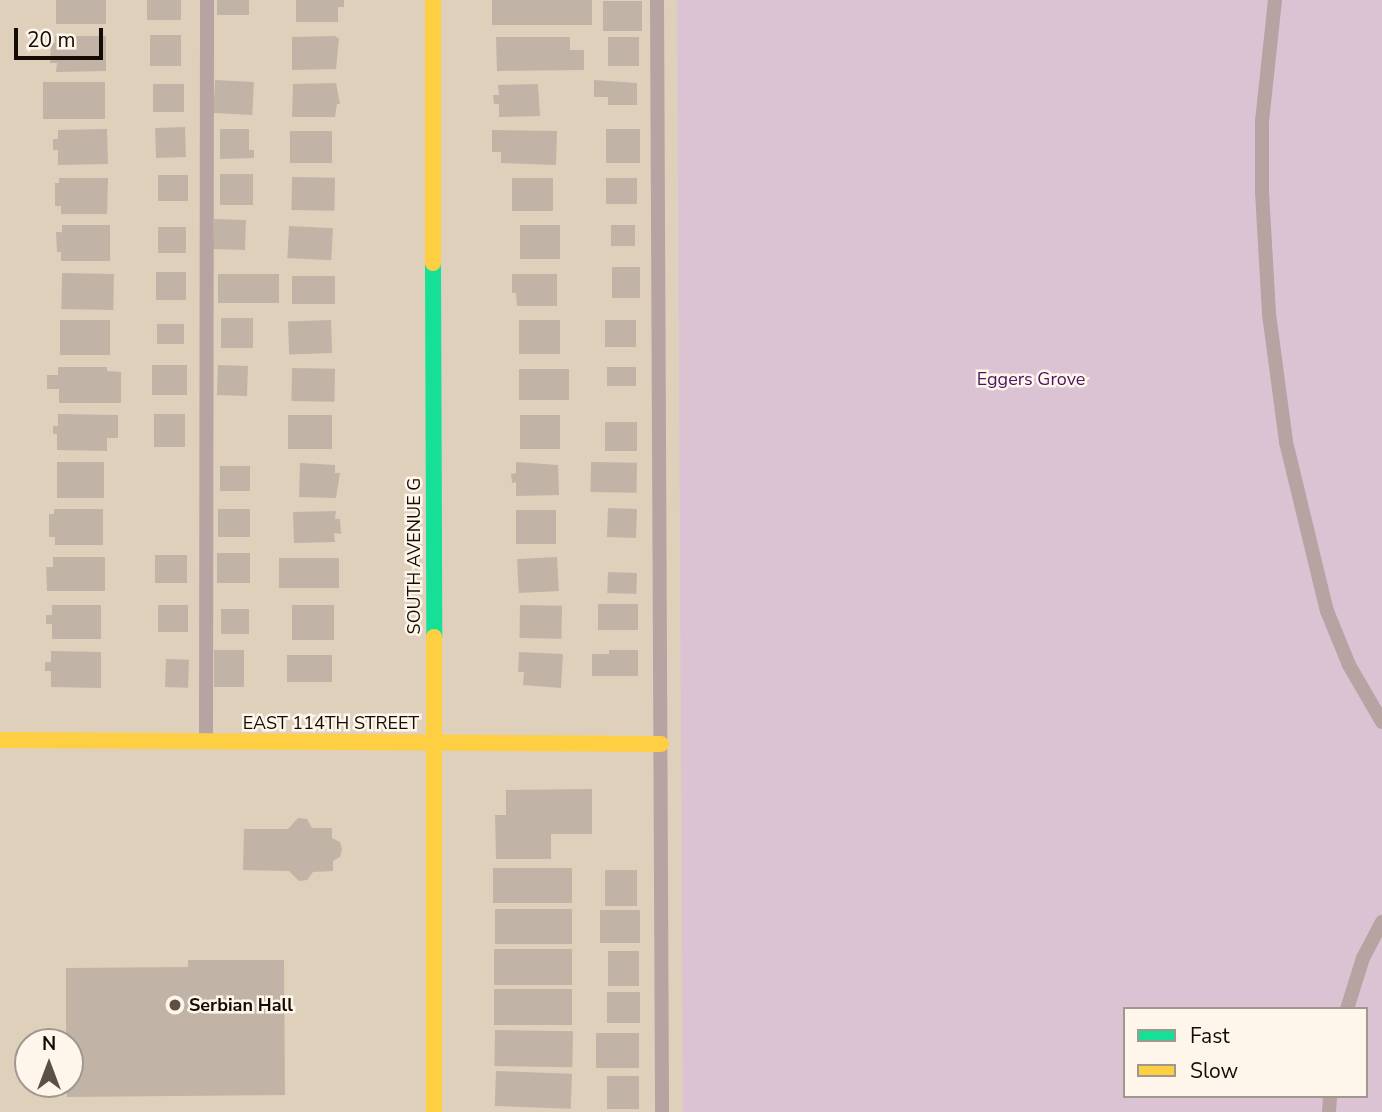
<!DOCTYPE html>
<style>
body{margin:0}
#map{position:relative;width:1382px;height:1112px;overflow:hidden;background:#dfd0bc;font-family:"Nunito Sans",sans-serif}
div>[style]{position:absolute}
.green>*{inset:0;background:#dbc3d3}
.building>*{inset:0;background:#c1b3a6;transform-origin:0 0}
.lane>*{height:14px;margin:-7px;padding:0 7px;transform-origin:7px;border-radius:7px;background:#b7a3a1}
.fast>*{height:16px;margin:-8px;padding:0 8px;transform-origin:8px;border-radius:8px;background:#16e098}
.slow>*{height:16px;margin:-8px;padding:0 8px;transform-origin:8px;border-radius:8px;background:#ffcf43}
.dots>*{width:19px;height:19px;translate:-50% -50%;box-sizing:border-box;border:4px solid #fef6eb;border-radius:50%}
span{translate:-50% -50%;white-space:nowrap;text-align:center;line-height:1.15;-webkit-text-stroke:5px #fef6eb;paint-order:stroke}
.park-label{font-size:18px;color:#4d1162}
.street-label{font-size:18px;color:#140b02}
.poi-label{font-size:18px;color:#140b02;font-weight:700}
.left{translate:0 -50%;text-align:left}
.legend{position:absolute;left:1123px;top:1007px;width:245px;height:91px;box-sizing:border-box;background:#fef6eb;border:2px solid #a0988e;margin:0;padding:9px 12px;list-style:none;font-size:21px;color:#140b02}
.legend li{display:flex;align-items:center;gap:14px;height:35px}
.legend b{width:35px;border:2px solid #a0988e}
.north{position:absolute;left:14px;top:1028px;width:70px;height:70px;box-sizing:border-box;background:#fef6eb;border:2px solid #a0988e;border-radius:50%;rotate:0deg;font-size:19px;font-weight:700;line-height:28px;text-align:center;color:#140b02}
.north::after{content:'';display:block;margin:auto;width:24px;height:32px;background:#5b5043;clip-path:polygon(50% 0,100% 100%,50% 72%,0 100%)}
.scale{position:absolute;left:14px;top:28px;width:89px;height:32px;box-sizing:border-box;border:4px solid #140b02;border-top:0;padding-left:9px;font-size:21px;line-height:24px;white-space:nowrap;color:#140b02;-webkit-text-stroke:5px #fef6eb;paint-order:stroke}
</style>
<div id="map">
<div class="green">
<div style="clip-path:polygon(evenodd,677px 0,1382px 0,1382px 1112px,683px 1112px,677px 0,1125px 1009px,1366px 1009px,1366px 1096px,1125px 1096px,1125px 1009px)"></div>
</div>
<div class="building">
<div style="left:56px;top:0;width:50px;height:24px"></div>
<div style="left:147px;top:0;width:34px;height:20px"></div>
<div style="left:217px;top:0;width:32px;height:15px"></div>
<div style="clip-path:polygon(296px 0,344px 0,344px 7px,338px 7px,338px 22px,296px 22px)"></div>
<div style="left:492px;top:0;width:100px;height:25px"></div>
<div style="left:603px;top:1px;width:39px;height:30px"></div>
<div style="left:150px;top:35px;width:31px;height:31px"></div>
<div style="clip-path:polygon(55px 36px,106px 36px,106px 71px,56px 72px,57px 63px,50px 63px,51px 43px,55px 43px)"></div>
<div style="clip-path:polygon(335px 36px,339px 39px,336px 69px,292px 70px,292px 37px)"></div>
<div style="clip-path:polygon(496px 37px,570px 37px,570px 50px,584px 50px,584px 70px,497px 71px)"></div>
<div style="left:608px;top:37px;width:31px;height:29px"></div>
<div style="left:215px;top:80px;width:39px;height:33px;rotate:3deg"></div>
<div style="clip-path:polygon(594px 80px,637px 83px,637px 105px,608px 105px,608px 97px,594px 97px)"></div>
<div style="left:105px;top:82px;width:37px;height:62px;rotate:90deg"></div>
<div style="clip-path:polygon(336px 83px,340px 104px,337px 104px,335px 117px,292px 117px,293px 84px)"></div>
<div style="left:153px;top:84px;width:31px;height:28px"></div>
<div style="clip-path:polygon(538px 84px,540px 116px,499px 117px,499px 104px,494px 104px,493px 95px,499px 95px,498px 85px)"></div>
<div style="left:185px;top:127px;width:30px;height:30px;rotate:88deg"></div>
<div style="clip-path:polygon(107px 129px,108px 164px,58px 165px,58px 150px,53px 150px,53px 139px,58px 139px,58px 130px)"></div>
<div style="clip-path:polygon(220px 129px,249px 129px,249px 150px,254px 150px,254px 158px,220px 159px)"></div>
<div style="left:606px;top:129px;width:34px;height:34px"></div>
<div style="clip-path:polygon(492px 130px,557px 131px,556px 165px,501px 163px,501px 152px,492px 152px)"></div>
<div style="left:290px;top:131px;width:42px;height:32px"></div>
<div style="left:220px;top:174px;width:33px;height:31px"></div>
<div style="left:158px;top:175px;width:30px;height:26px"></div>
<div style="left:292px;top:177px;width:43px;height:33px;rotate:1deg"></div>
<div style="clip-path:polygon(59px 178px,108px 178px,107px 214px,61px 214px,61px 206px,55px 206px,55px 183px,59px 183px)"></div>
<div style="left:512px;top:178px;width:41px;height:33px"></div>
<div style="left:606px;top:178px;width:31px;height:26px"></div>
<div style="left:214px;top:219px;width:32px;height:30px;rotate:2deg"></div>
<div style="clip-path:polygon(62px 225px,110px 225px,110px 261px,61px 261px,61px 252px,57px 252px,56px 232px,62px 232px)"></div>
<div style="left:560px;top:225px;width:34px;height:40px;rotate:90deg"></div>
<div style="left:611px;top:225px;width:24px;height:21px"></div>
<div style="left:289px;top:226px;width:44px;height:32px;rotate:3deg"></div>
<div style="left:158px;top:227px;width:28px;height:26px"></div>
<div style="left:612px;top:267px;width:28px;height:31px"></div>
<div style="left:156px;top:272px;width:30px;height:28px"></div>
<div style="left:62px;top:273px;width:52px;height:36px;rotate:1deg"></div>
<div style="left:218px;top:274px;width:61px;height:29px"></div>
<div style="clip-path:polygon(512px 274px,557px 274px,557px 306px,517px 306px,516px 293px,512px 293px)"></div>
<div style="left:335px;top:276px;width:28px;height:43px;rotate:90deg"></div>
<div style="left:221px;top:318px;width:32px;height:30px"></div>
<div style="left:60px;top:320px;width:50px;height:35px"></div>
<div style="left:331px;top:320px;width:33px;height:43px;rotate:88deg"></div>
<div style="left:519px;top:320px;width:41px;height:34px"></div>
<div style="left:605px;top:320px;width:31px;height:27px"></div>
<div style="left:184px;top:324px;width:20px;height:27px;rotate:90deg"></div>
<div style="left:187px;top:365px;width:30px;height:35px;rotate:90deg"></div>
<div style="left:218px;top:365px;width:30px;height:30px;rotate:2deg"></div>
<div style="clip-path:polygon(58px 367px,107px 367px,107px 371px,121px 372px,121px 403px,59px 403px,59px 389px,47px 389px,47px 375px,58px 375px)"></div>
<div style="left:607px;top:367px;width:29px;height:19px"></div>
<div style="left:292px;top:368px;width:43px;height:33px;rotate:1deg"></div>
<div style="left:519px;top:369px;width:50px;height:31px"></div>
<div style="clip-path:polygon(58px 414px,118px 415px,118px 438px,107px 438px,107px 451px,57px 450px,57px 434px,53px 434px,53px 426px,58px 426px)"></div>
<div style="left:154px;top:414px;width:31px;height:33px"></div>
<div style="left:288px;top:415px;width:44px;height:34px"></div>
<div style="left:520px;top:415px;width:40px;height:34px"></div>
<div style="left:605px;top:422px;width:32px;height:29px"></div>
<div style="left:57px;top:462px;width:47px;height:36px"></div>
<div style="clip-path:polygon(516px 462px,558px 465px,559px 495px,516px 496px,516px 482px,512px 483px,511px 474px,516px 473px)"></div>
<div style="left:591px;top:462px;width:46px;height:30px;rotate:1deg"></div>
<div style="clip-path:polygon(300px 463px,335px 465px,335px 473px,340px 473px,336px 498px,299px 497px)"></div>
<div style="left:220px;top:466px;width:30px;height:25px"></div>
<div style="left:608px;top:508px;width:29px;height:29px;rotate:2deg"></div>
<div style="clip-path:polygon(54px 509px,103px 509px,103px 545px,55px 545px,55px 537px,49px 537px,49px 514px,54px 514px)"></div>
<div style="left:218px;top:509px;width:32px;height:28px"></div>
<div style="left:516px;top:510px;width:40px;height:34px"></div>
<div style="clip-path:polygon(336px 511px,335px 519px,340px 519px,341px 534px,334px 533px,335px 542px,294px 543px,293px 512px)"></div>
<div style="left:217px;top:553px;width:33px;height:30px"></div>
<div style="left:155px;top:555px;width:32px;height:28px"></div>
<div style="clip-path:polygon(53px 557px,105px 557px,105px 591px,47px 591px,46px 567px,53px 567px)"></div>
<div style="left:557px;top:557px;width:34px;height:40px;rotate:87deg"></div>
<div style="left:279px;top:558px;width:60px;height:30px"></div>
<div style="left:608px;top:572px;width:29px;height:21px;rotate:2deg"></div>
<div style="left:598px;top:604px;width:40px;height:26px"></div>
<div style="clip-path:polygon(52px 605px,101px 605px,101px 639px,52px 639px,52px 624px,46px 624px,46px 615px,52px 615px)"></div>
<div style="left:158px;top:605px;width:30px;height:27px"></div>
<div style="left:292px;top:605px;width:42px;height:35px"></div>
<div style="left:520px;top:605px;width:42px;height:33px;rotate:1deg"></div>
<div style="left:221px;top:609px;width:28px;height:25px"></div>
<div style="left:214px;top:650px;width:30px;height:37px"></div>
<div style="clip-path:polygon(609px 650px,638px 650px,638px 676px,592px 676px,592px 654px,609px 654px)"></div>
<div style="clip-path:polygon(51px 651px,101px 652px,101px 688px,51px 687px,51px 671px,45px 671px,45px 662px,51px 662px)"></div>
<div style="clip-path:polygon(519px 652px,563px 654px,561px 688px,523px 685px,524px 672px,518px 672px)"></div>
<div style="left:332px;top:655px;width:27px;height:45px;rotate:90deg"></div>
<div style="left:166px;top:659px;width:23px;height:28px;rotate:2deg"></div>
<div style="clip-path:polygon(592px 789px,592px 834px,551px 834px,551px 859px,496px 859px,495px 815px,506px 815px,506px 790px)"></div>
<div style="clip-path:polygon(298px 818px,307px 819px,312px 828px,332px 828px,332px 838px,340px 842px,342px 849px,340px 857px,333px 861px,333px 871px,313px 872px,307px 880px,299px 881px,289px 871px,243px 870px,244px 829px,288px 829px)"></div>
<div style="left:493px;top:868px;width:79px;height:35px"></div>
<div style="left:605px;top:870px;width:32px;height:36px"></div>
<div style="left:495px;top:909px;width:77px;height:35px"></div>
<div style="left:600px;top:910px;width:40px;height:33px"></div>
<div style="left:494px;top:949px;width:78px;height:36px"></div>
<div style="left:608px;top:951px;width:31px;height:35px"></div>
<div style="clip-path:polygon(188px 960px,284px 960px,285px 1095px,67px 1097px,67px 1084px,70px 1084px,70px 1042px,66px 1042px,66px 968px,188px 967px)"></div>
<div style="left:572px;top:989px;width:36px;height:78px;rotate:90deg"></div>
<div style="left:607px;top:992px;width:33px;height:31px"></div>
<div style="left:495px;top:1030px;width:78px;height:36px;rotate:1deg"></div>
<div style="left:596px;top:1033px;width:43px;height:35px"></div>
<div style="left:496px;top:1071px;width:76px;height:35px;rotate:2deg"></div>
<div style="left:607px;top:1076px;width:32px;height:33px"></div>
</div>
<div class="lane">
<div style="left:657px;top:0;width:1112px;rotate:89.74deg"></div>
<div style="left:1275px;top:0;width:122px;rotate:96.1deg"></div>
<div style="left:1262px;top:121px;width:71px;rotate:90deg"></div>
<div style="left:1262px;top:192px;width:122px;rotate:86.7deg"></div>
<div style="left:1269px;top:314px;width:129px;rotate:82.4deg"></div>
<div style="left:1286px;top:442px;width:174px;rotate:76.4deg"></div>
<div style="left:1327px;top:611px;width:58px;rotate:67.8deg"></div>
<div style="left:1349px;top:665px;width:66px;rotate:59.9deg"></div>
<div style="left:206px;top:741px;width:741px;rotate:-89.92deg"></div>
<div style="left:1347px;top:1009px;width:53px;rotate:-72.6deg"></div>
<div style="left:1363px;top:958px;width:41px;rotate:-62.2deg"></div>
<div style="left:1329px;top:1112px;width:16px;rotate:-86deg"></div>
</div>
<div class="fast">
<div style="left:433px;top:263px;width:374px;rotate:89.8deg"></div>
</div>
<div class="slow">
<div style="left:433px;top:0;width:263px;rotate:90deg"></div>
<div style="left:434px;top:637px;width:475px;rotate:90deg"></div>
<div style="left:0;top:740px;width:661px;rotate:0.35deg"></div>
</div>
<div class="dots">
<div style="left:175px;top:1005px;background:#5b5043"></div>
</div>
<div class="park-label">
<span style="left:1031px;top:379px">Eggers Grove</span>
</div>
<div class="street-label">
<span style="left:414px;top:556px;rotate:-90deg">SOUTH AVENUE G</span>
<span style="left:331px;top:723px">EAST 114TH STREET</span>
</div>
<div class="poi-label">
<span class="left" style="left:189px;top:1005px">Serbian Hall</span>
</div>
<ul class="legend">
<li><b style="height:9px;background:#16e098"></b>Fast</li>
<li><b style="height:9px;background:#ffcf43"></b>Slow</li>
</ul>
<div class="north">N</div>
<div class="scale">20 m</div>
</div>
